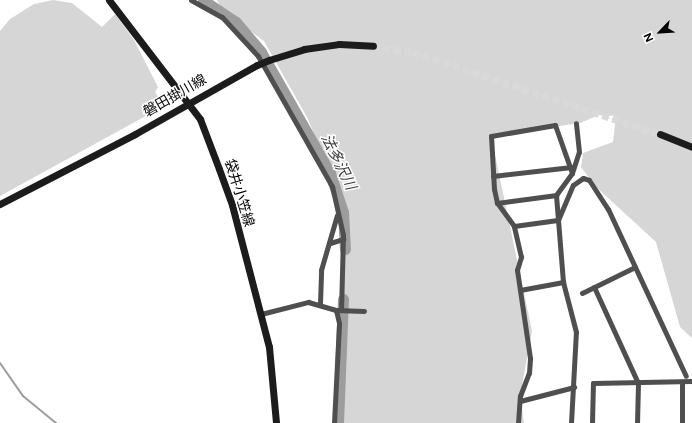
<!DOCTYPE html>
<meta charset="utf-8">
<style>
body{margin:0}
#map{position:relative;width:692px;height:423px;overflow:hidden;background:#fff;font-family:Figtree,"Noto Sans JP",sans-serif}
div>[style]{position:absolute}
.green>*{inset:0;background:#d6d6d6}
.stream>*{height:2px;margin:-1px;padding:0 1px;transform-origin:1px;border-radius:1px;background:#9d9d9d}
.river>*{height:11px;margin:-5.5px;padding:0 5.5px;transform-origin:5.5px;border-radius:5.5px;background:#9d9d9d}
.secondary-tunnel>*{height:7px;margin-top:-3.5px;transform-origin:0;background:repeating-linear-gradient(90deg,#d9d9d9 0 7px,transparent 0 10.5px)}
.street>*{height:5px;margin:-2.5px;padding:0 2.5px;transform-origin:2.5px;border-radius:2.5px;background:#4f4f4f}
.secondary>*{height:7px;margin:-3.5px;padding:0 3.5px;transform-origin:3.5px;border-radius:3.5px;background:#1c1c1c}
.secondary-bridge>*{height:7px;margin:-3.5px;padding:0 3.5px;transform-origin:3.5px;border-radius:3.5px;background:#1c1c1c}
span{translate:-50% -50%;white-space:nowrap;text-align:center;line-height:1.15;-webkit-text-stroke:3px #fff;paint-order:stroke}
.street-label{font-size:14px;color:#000}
.water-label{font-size:15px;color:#3e3e3e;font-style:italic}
.north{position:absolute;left:640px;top:12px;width:40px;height:40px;-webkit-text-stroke:3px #fff;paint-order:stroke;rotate:245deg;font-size:11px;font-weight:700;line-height:16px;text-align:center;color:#000}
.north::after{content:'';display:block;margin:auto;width:14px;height:18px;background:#000;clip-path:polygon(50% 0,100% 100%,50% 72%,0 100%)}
</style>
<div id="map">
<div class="green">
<div style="clip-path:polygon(53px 0,72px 3px,102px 27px,115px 14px,134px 40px,158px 87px,155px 92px,164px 106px,0 196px,0 31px,10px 19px,34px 4px)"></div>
<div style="clip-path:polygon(217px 0,692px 0,692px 338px,680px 327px,656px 242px,595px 186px,581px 167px,583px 153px,613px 142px,616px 116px,599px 115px,580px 123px,491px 136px,532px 331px,520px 396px,524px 423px,342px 423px,343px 235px,332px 178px,308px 119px,264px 41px,223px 11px)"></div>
</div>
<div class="stream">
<div style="left:0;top:363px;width:40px;rotate:55.1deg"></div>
<div style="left:23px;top:396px;width:43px;rotate:39.3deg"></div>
</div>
<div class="river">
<div style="left:203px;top:0;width:40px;rotate:34deg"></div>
<div style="left:236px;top:22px;width:39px;rotate:50deg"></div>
<div style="left:261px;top:52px;width:139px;rotate:60.3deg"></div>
<div style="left:330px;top:173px;width:41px;rotate:71.6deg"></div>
<div style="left:343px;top:212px;width:37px;rotate:87deg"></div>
<div style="left:338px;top:423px;width:124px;rotate:-87.7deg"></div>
</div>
<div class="secondary-tunnel">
<div style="left:373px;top:46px;width:40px;rotate:8.5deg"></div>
<div style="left:413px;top:52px;width:260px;rotate:18.4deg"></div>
</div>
<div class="street">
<div style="left:191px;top:0;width:35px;rotate:29deg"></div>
<div style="left:222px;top:17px;width:53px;rotate:47.3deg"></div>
<div style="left:258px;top:56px;width:150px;rotate:60.4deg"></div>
<div style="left:332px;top:186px;width:50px;rotate:77.3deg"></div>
<div style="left:343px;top:235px;width:75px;rotate:91.5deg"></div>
<div style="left:493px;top:176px;width:79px;rotate:-6.6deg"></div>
<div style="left:497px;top:203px;width:60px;rotate:-7.7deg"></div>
<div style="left:514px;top:226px;width:44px;rotate:-7.8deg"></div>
<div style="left:558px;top:220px;width:38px;rotate:-67deg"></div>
<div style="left:573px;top:185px;width:12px;rotate:-35deg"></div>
<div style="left:583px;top:178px;width:6px;rotate:18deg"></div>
<div style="left:589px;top:180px;width:35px;rotate:57deg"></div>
<div style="left:608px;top:209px;width:184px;rotate:65deg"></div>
<div style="left:330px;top:243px;width:14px;rotate:-17deg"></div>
<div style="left:594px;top:287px;width:106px;rotate:65.4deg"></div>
<div style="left:638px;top:383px;width:40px;rotate:91.4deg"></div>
<div style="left:520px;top:290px;width:44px;rotate:-10.5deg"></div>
<div style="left:582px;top:293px;width:59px;rotate:-26.1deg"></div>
<div style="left:320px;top:303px;width:33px;rotate:-88deg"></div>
<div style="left:321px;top:270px;width:57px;rotate:-73.8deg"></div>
<div style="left:261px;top:314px;width:49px;rotate:-14.3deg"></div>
<div style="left:308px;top:302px;width:29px;rotate:16deg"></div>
<div style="left:336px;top:310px;width:28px;rotate:2deg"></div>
<div style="left:520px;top:401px;width:56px;rotate:-14.5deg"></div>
<div style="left:334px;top:423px;width:100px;rotate:-87.1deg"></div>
<div style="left:339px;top:323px;width:13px;rotate:-103deg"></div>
<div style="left:518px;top:423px;width:27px;rotate:-86deg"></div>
<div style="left:520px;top:396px;width:25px;rotate:-69deg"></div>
<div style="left:529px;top:373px;width:15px;rotate:-86deg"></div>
<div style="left:530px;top:358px;width:89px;rotate:-98.4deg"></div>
<div style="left:517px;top:270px;width:14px;rotate:-73deg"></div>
<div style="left:521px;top:257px;width:32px;rotate:-103deg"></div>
<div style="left:514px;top:226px;width:29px;rotate:-126deg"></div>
<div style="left:497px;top:203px;width:14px;rotate:-102deg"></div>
<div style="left:494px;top:189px;width:53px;rotate:-93.2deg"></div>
<div style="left:491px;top:136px;width:65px;rotate:-9.8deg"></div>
<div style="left:555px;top:125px;width:51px;rotate:70.5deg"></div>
<div style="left:571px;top:423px;width:91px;rotate:-86.9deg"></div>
<div style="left:576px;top:332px;width:52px;rotate:-104.6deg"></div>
<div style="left:563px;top:282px;width:87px;rotate:-94.6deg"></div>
<div style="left:556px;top:195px;width:27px;rotate:-54deg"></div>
<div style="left:572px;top:173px;width:22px;rotate:-72deg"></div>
<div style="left:579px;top:152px;width:29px;rotate:-96deg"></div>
<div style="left:592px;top:423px;width:40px;rotate:-88.6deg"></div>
<div style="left:593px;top:383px;width:99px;rotate:-1.2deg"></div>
<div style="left:682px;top:423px;width:40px;rotate:-90deg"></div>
</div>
<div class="secondary">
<div style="left:109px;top:0;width:150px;rotate:52.6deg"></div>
<div style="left:200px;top:119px;width:53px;rotate:69.2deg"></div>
<div style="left:219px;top:169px;width:38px;rotate:70deg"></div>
<div style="left:232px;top:205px;width:147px;rotate:75.4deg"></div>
<div style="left:269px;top:347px;width:76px;rotate:84.7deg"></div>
<div style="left:269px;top:60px;width:37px;rotate:-17deg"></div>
<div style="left:304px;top:49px;width:35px;rotate:-8deg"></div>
<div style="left:339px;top:44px;width:34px;rotate:3deg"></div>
<div style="left:660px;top:134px;width:35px;rotate:22deg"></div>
<div style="left:0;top:204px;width:152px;rotate:-27.4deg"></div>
<div style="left:135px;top:134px;width:140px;rotate:-29.5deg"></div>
</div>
<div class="secondary-bridge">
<div style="left:257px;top:65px;width:13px;rotate:-23deg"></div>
</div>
<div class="street-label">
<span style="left:175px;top:96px;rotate:-30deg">磐田掛川線</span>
<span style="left:239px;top:193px;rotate:73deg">袋井小笠線</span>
</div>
<div class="water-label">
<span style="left:338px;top:162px;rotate:64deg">法多沢川</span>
</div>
<div class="north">N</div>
</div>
